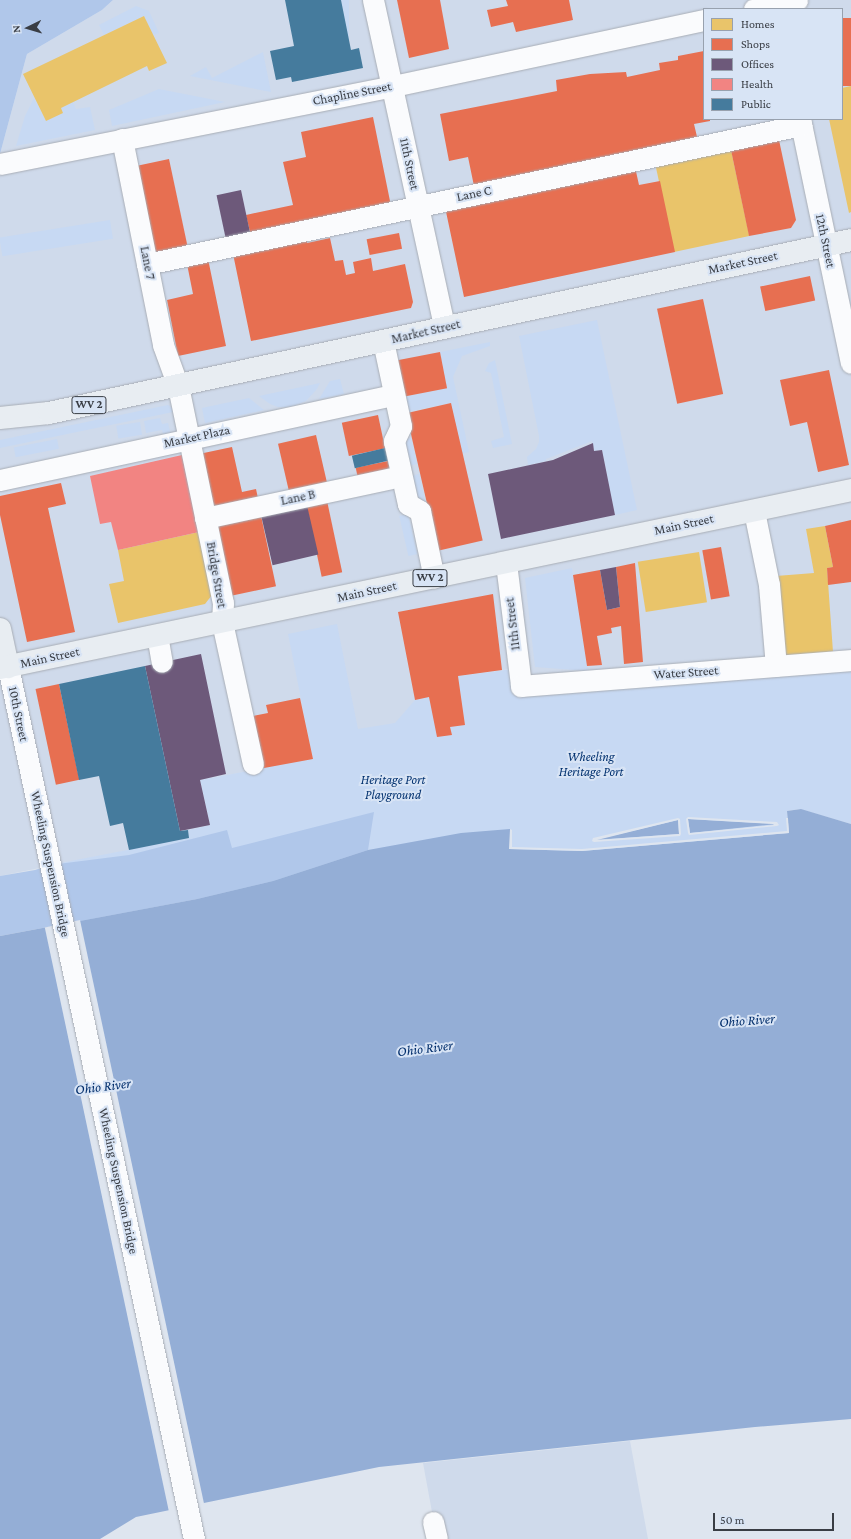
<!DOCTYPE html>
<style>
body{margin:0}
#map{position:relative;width:851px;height:1539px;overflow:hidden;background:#dee5ef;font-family:"Crimson Pro",serif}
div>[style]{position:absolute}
.built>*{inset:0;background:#cfdaeb}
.green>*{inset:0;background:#c7d9f3;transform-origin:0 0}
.forest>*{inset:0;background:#b0c7ea}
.water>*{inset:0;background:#94aed6}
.pier>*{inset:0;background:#dee5ef;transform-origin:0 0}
.homes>*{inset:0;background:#e9c46a;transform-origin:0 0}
.shops>*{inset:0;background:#e76f51;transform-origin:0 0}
.offices>*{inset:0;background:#6d597a;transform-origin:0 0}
.health>*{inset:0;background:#f28482}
.public>*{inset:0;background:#457b9d;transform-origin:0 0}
.roads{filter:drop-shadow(0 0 1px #a8adb5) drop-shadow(0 0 1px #a8adb5)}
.minor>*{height:21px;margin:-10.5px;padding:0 10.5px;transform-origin:10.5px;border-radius:10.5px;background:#fafbfd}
.major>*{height:22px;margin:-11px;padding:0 11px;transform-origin:11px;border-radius:11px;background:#e8edf2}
span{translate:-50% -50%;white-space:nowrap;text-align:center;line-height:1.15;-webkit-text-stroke:4px #d8e4f5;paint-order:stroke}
.shield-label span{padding:1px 3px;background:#d8e4f5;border:1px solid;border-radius:3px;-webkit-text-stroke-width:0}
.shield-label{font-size:12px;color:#393d44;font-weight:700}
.street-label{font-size:13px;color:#393d44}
.park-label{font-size:13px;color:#033270;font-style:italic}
.water-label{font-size:14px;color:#002d6b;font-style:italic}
.legend{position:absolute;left:703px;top:8px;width:140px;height:112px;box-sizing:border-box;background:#d8e4f5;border:1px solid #98a1ae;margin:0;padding:5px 7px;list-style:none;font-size:12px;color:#393d44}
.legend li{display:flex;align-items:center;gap:8px;height:20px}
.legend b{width:20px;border:1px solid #98a1ae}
.north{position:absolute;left:8px;top:8px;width:40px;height:40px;-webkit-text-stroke:3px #d8e4f5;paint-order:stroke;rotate:265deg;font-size:11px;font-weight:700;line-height:16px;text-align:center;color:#393d44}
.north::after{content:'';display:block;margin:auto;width:14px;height:18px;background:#393d44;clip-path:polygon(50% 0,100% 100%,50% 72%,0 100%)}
.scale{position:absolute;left:713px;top:1513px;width:121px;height:18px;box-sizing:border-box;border:2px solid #393d44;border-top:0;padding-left:5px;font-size:12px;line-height:14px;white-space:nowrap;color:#393d44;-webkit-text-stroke:3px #d8e4f5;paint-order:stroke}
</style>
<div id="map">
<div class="built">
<div style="clip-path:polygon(evenodd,113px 0,851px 0,851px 660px,521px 686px,518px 668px,458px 676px,465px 725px,452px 735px,200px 780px,210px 825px,188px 830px,189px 838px,0 876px,0 154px,27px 54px,102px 10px,113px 0,704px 9px,842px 9px,842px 119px,704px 119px,704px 9px)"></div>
<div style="clip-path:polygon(630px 1441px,648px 1539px,437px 1539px,423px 1463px)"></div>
</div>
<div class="green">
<div style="left:341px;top:0;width:8px;height:51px"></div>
<div style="clip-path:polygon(136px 6px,149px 11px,159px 33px,153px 35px,144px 16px,104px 35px,99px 25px)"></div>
<div style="clip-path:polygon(263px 52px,271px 92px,190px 76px,206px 67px,212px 78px)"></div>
<div style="clip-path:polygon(159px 89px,225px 102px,112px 126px,109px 110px)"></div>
<div style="clip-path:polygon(34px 98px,46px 121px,63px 113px,61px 108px,73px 102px,76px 109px,90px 107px,95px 130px,16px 146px,25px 116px)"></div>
<div style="left:110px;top:220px;width:19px;height:112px;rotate:81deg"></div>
<div style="clip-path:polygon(597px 320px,637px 510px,615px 515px,602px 450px,594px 451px,592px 441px,546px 459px,546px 461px,528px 465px,527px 457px,536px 449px,539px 442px,539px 436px,519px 336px)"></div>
<div style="clip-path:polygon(490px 342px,490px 346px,462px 356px,453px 377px,469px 452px,461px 454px,451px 403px,406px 412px,403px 397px,447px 388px,440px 352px)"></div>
<div style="clip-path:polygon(495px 360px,512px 444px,493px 448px,491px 441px,504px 437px,491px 373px,485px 371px,489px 363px)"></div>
<div style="clip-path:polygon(340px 379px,344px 394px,319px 399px,330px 381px)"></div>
<div style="clip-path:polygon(320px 383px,317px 389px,306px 401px,291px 407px,278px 407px,270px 404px,259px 396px)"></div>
<div style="clip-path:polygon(249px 398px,264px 410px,205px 423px,202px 408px)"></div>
<div style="clip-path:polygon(168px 405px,172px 408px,173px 412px,0 448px,0 440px)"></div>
<div style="clip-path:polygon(160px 418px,162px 424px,168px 423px,171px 435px,164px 436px,162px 430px,146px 433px,144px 421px)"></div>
<div style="left:140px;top:422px;width:13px;height:24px;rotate:81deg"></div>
<div style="clip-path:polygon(411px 438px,417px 464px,409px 466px,397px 441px)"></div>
<div style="left:57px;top:439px;width:10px;height:44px;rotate:79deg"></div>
<div style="clip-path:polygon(419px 474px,425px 501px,413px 503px,405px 478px)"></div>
<div style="left:408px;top:514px;width:41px;height:9px;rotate:77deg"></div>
<div style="clip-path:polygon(572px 568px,588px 671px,535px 667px,525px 578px)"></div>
<div style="clip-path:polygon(337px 624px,358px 729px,395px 723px,415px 700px,429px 697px,438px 737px,452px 735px,450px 727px,465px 725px,458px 676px,519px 668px,521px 686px,851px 660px,851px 824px,800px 809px,787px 811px,789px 833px,197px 899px,63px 925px,50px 865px,189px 838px,188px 830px,210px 825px,200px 780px,313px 759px,288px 634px)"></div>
</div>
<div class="forest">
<div style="clip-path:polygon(0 0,113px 0,102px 10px,27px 54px,0 154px)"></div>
<div style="clip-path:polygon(374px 812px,368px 850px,273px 881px,197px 899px,0 936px,0 876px,35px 870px,50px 865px,129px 855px,227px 830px,232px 848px)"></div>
</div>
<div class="water">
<div style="clip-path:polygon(801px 809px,851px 824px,851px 1419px,755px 1427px,379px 1467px,136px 1517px,100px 1539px,0 1539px,0 936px,197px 899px,273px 881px,368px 850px,461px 833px,510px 829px,510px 849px,582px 851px,789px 833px,787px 811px)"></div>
<div style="clip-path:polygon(688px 819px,777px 824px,690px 833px)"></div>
<div style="clip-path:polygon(678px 820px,679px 834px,594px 840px)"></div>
</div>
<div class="pier">
<div style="clip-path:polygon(evenodd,688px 817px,777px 822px,779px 825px,777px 826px,689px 835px,688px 833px,686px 819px,688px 817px,688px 819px,773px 824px,774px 825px,690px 833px,688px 819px)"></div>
<div style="clip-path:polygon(evenodd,678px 818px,680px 819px,681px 834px,680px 836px,594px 842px,592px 841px,593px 838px,678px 818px,678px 820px,679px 834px,597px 840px,678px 820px)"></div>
<div style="clip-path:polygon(786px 818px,788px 818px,789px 833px,582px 851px,509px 849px,510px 829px,512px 830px,512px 847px,582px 849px,787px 831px)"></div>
<div style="left:80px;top:920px;width:598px;height:36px;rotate:78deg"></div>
</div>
<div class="homes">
<div style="clip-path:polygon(144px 16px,167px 63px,149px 71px,147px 66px,61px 108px,63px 113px,46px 121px,23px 74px)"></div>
<div style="clip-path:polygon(851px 86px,851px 212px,849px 213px,829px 119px,842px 119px,842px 88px)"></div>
<div style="left:731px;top:150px;width:88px;height:77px;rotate:78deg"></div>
<div style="clip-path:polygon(825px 526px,833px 567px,827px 568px,833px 652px,783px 656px,776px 576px,814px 573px,806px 529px)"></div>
<div style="clip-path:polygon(199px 532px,212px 595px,205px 604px,118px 623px,109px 584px,124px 581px,118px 550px)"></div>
<div style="left:699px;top:552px;width:51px;height:62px;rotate:81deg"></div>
</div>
<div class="shops">
<div style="clip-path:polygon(397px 0,440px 0,449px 49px,409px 58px)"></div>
<div style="clip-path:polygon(506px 0,569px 0,573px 20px,516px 32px,513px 22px,491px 27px,487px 10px,508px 6px)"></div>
<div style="left:851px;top:18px;width:68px;height:9px;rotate:90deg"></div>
<div style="clip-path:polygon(704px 51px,704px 119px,710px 119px,710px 121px,694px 124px,698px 141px,474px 186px,468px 157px,449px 161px,440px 114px,557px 91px,556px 80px,590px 74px,626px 72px,627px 77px,660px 70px,659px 63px,678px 60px,678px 56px)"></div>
<div style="clip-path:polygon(373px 117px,391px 206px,251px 236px,246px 215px,293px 205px,283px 162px,306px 157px,301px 132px)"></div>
<div style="clip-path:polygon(779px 140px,796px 220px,791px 228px,749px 236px,731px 150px)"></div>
<div style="left:169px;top:159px;width:93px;height:36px;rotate:78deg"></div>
<div style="clip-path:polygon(635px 167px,639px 185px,660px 181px,675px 252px,464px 297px,445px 207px)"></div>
<div style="left:399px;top:233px;width:16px;height:33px;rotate:79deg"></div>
<div style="clip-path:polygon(306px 235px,307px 243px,330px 238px,335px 261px,343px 260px,346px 275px,355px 273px,353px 262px,371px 258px,373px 271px,405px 264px,413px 302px,411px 308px,251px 341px,232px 249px)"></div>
<div style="clip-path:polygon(207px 254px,226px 346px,178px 356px,167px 300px,193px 294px,186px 259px)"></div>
<div style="left:810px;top:276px;width:25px;height:51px;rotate:78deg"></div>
<div style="left:703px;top:299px;width:97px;height:47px;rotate:78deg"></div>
<div style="left:440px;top:352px;width:37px;height:46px;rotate:79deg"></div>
<div style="clip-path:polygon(829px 370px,849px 465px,818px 472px,807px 422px,790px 426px,780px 380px)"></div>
<div style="left:451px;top:403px;width:141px;height:46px;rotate:77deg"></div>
<div style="left:378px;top:415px;width:34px;height:37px;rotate:78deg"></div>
<div style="left:316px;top:435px;width:49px;height:39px;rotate:77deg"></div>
<div style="clip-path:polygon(232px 447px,242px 492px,256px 489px,259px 503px,213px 514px,199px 454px)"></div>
<div style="left:388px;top:461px;width:14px;height:33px;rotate:78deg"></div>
<div style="clip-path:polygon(61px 483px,66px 504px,48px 508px,75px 632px,27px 642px,0 515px,0 496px)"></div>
<div style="left:326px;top:496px;width:78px;height:21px;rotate:78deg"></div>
<div style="left:260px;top:511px;width:77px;height:47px;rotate:78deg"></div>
<div style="clip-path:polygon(851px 520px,851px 582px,828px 585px,827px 568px,833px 567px,825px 526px)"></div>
<div style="left:721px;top:547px;width:50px;height:19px;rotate:80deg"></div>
<div style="clip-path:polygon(635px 563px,643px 662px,624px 664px,621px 626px,611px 628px,612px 633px,597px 636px,602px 665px,587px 666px,573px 575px,600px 570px,607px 610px,620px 607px,616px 567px)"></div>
<div style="clip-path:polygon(493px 594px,502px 670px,458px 676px,465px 725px,450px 727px,452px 735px,437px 737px,429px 697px,415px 700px,398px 612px)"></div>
<div style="left:59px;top:684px;width:98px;height:24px;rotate:78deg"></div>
<div style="clip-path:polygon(300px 698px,313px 759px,264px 768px,253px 716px,268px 713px,266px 705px)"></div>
</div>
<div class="offices">
<div style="left:241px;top:190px;width:47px;height:25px;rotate:78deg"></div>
<div style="clip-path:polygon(593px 443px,594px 451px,602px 450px,615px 515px,501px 539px,488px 474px,553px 460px)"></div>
<div style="left:306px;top:501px;width:55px;height:47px;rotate:77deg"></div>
<div style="clip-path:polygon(616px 567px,620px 607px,607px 610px,600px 570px)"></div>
<div style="clip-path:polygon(201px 654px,226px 774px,200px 780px,210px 825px,180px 831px,145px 666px)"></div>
</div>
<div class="health">
<div style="clip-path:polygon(182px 455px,199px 532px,118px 550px,111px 522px,100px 524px,90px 476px)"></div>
</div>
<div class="public">
<div style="clip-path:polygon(285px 0,341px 0,351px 50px,359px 48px,363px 68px,292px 82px,291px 77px,276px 80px,270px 51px,294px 46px)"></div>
<div style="left:385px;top:448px;width:13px;height:34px;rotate:77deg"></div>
<div style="clip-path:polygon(145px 666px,180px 831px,188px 830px,189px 838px,129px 850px,123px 823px,110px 826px,99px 776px,79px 780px,59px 684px)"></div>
</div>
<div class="roads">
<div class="minor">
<div style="left:373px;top:0;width:335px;rotate:77.7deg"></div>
<div style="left:754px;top:9px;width:44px;rotate:-11.8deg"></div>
<div style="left:800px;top:119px;width:249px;rotate:78.2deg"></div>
<div style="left:122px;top:139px;width:210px;rotate:78.7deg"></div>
<div style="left:163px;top:345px;width:44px;rotate:69.9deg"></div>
<div style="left:178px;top:386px;width:54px;rotate:78.3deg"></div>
<div style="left:189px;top:439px;width:167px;rotate:78.3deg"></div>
<div style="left:223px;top:603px;width:19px;rotate:93deg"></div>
<div style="left:222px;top:622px;width:145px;rotate:77.7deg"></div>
<div style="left:0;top:164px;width:401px;rotate:-11.2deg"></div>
<div style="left:393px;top:86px;width:318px;rotate:-12deg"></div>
<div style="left:147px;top:264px;width:669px;rotate:-12deg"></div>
<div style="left:383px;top:341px;width:87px;rotate:78deg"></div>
<div style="left:401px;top:426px;width:17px;rotate:115deg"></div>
<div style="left:394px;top:441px;width:65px;rotate:77.5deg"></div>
<div style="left:408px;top:504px;width:14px;rotate:30deg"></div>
<div style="left:420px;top:511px;width:68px;rotate:78.2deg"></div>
<div style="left:0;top:480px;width:403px;rotate:-12.2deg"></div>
<div style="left:754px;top:511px;width:76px;rotate:78.5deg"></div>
<div style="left:769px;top:585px;width:81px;rotate:85.1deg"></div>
<div style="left:205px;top:518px;width:190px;rotate:-12.1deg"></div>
<div style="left:506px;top:563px;width:124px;rotate:83deg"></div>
<div style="left:521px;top:686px;width:331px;rotate:-4.5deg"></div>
<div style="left:157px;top:635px;width:27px;rotate:80deg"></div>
<div style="left:8px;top:667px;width:892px;rotate:77.96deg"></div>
<div style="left:433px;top:1522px;width:17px;rotate:77deg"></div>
</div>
<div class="major">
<div style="left:0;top:418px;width:49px;rotate:-5.8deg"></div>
<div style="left:49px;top:413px;width:820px;rotate:-12.17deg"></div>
<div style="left:0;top:629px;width:39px;rotate:78deg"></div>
<div style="left:0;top:668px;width:869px;rotate:-11.81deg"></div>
</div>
</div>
<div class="shield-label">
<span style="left:89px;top:405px">WV 2</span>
<span style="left:430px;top:578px">WV 2</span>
</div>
<div class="street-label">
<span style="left:352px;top:94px;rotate:-11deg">Chapline Street</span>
<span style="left:409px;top:164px;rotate:78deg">11th Street</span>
<span style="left:474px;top:194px;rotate:-12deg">Lane C</span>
<span style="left:825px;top:241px;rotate:78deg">12th Street</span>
<span style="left:147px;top:263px;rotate:79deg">Lane 7</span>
<span style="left:743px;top:263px;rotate:-12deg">Market Street</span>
<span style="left:426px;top:332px;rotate:-13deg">Market Street</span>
<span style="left:197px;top:437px;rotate:-12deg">Market Plaza</span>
<span style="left:298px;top:498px;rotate:-12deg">Lane B</span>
<span style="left:684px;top:525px;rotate:-12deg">Main Street</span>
<span style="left:216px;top:575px;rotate:80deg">Bridge Street</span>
<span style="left:367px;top:592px;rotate:-12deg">Main Street</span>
<span style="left:513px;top:624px;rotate:-97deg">11th Street</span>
<span style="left:50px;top:658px;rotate:-12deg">Main Street</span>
<span style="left:686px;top:673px;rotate:-4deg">Water Street</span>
<span style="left:18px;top:714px;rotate:78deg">10th Street</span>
<span style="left:50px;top:864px;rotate:78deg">Wheeling Suspension Bridge</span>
<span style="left:118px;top:1181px;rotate:78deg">Wheeling Suspension Bridge</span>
</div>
<div class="park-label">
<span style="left:591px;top:765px">Wheeling<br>Heritage Port</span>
<span style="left:393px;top:788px">Heritage Port<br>Playground</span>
</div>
<div class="water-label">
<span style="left:747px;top:1020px;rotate:-4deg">Ohio River</span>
<span style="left:425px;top:1048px;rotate:-7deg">Ohio River</span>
<span style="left:103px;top:1086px;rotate:-7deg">Ohio River</span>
</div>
<ul class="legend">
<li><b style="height:11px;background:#e9c46a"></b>Homes</li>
<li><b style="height:11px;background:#e76f51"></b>Shops</li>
<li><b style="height:11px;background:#6d597a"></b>Offices</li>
<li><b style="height:11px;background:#f28482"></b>Health</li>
<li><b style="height:11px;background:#457b9d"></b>Public</li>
</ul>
<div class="north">N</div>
<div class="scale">50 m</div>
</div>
